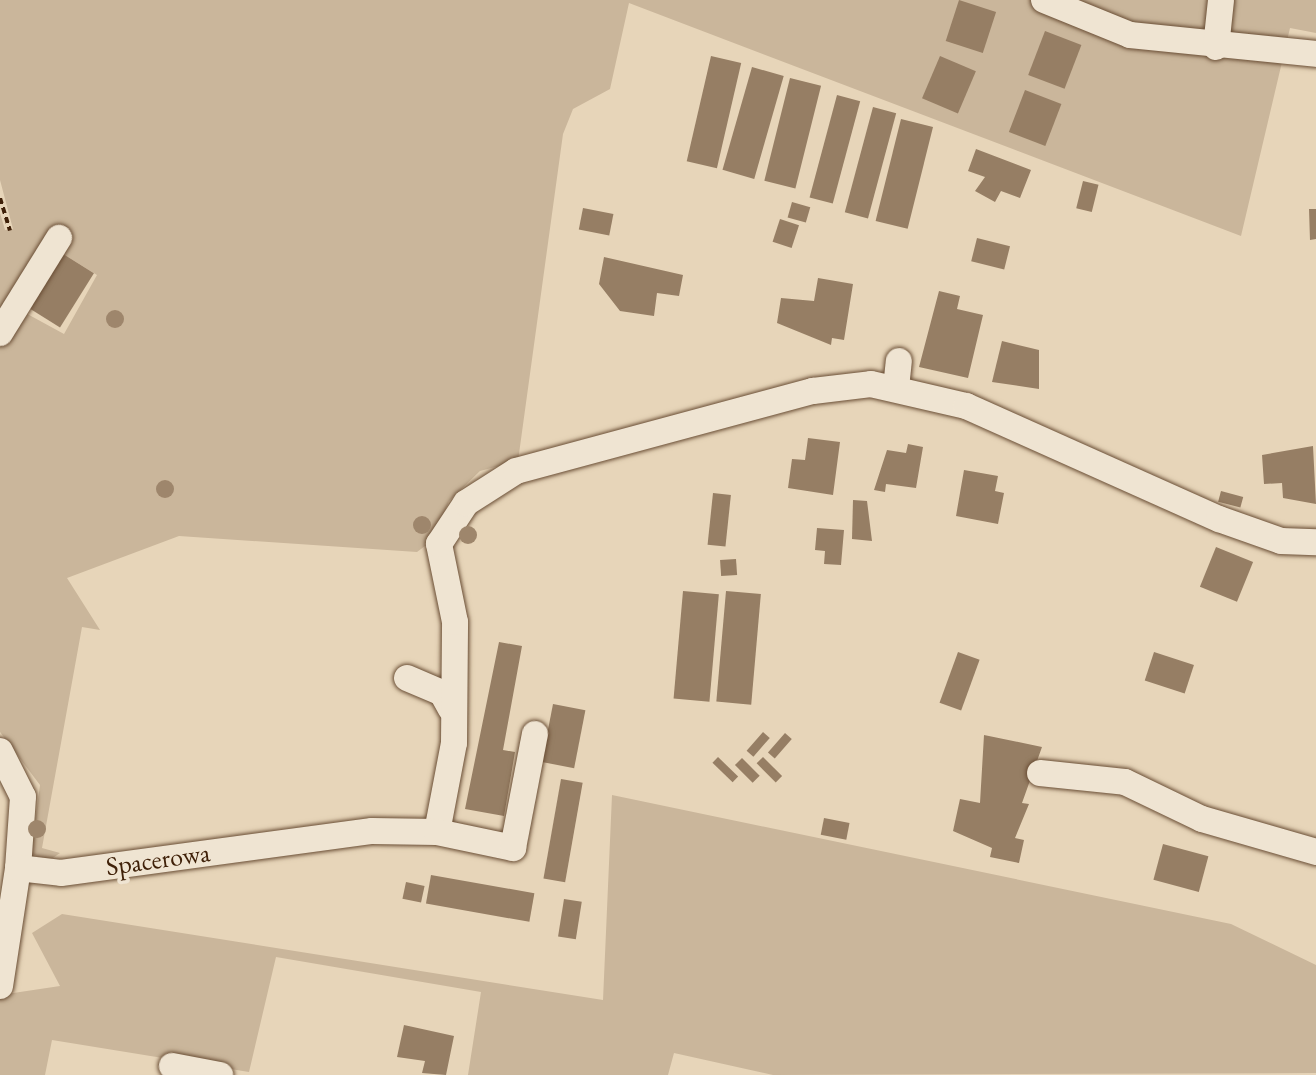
<!DOCTYPE html>
<style>
body{margin:0}
#map{position:relative;width:1316px;height:1075px;overflow:hidden;background:#e7d5b9;font-family:"EB Garamond",serif}
div>[style]{position:absolute}
.green>*{inset:0;background:#cab69b}
.building>*{inset:0;background:#967e64;transform-origin:0 0}
.path>*{height:4px;margin-top:-2px;transform-origin:0;background:repeating-linear-gradient(90deg,#3f2008 0 6px,transparent 0 10px)}
.roads{filter:drop-shadow(0 0 2px #694d34) drop-shadow(0 0 2px #694d34)}
.minor>*{height:26px;margin:-13px;padding:0 13px;transform-origin:13px;border-radius:13px;background:#efe4d2}
.trees>*{width:18px;height:18px;margin:-9px;border-radius:50%;background:#9e866c}
span{translate:-50% -50%;white-space:nowrap;text-align:center;line-height:1.15;-webkit-text-stroke:7px #efe4d2;paint-order:stroke}
.street-label{font-size:26px;color:#3f2008}
</style>
<div id="map">
<div class="green">
<div style="clip-path:polygon(0 0,1316px 0,1316px 33px,1290px 28px,1241px 236px,629px 3px,610px 89px,573px 109px,563px 134px,518px 461px,480px 471px,449px 501px,433px 540px,417px 552px,179px 536px,67px 578px,100px 630px,82px 627px,42px 848px,60px 853px,47px 862px,31px 853px,40px 785px,0 732px,0 345px,20px 310px,64px 334px,97px 275px,60px 252px,0 319px,0 213px,5px 230px,13px 229px,0 180px)"></div>
<div style="clip-path:polygon(612px 795px,1231px 924px,1316px 965px,1316px 1073px,773px 1075px,674px 1053px,668px 1075px,468px 1075px,481px 992px,276px 957px,249px 1072px,52px 1040px,45px 1075px,0 1075px,0 995px,60px 986px,32px 933px,62px 914px,603px 1000px)"></div>
</div>
<div class="building">
<div style="left:959px;top:0;width:39px;height:43px;rotate:18deg"></div>
<div style="left:1045px;top:31px;width:39px;height:47px;rotate:21deg"></div>
<div style="left:711px;top:56px;width:31px;height:108px;rotate:13deg"></div>
<div style="left:940px;top:56px;width:39px;height:46px;rotate:23deg"></div>
<div style="left:752px;top:67px;width:33px;height:107px;rotate:16deg"></div>
<div style="left:790px;top:78px;width:32px;height:106px;rotate:14deg"></div>
<div style="left:1025px;top:90px;width:39px;height:45px;rotate:21deg"></div>
<div style="left:837px;top:95px;width:24px;height:106px;rotate:15deg"></div>
<div style="left:873px;top:107px;width:24px;height:109px;rotate:15deg"></div>
<div style="left:901px;top:119px;width:33px;height:105px;rotate:14deg"></div>
<div style="clip-path:polygon(976px 149px,1031px 170px,1020px 198px,1001px 191px,995px 202px,975px 191px,985px 177px,968px 171px)"></div>
<div style="left:1083px;top:181px;width:16px;height:28px;rotate:14deg"></div>
<div style="left:792px;top:202px;width:19px;height:16px;rotate:16deg"></div>
<div style="left:583px;top:208px;width:31px;height:22px;rotate:11deg"></div>
<div style="clip-path:polygon(1309px 209px,1316px 209px,1316px 239px,1310px 240px)"></div>
<div style="left:780px;top:219px;width:20px;height:24px;rotate:18deg"></div>
<div style="left:977px;top:238px;width:34px;height:24px;rotate:14deg"></div>
<div style="left:60px;top:252px;width:40px;height:64px;rotate:32deg"></div>
<div style="clip-path:polygon(604px 257px,683px 275px,679px 296px,657px 293px,654px 316px,620px 311px,599px 284px)"></div>
<div style="clip-path:polygon(818px 278px,853px 284px,844px 340px,832px 338px,831px 345px,777px 323px,781px 298px,814px 301px)"></div>
<div style="clip-path:polygon(939px 291px,960px 296px,957px 309px,983px 315px,968px 378px,919px 367px)"></div>
<div style="clip-path:polygon(1002px 341px,1039px 350px,1039px 389px,992px 382px)"></div>
<div style="clip-path:polygon(808px 438px,840px 442px,833px 495px,788px 488px,792px 459px,805px 460px)"></div>
<div style="clip-path:polygon(908px 444px,923px 447px,916px 488px,886px 484px,885px 492px,874px 490px,887px 450px,906px 453px)"></div>
<div style="clip-path:polygon(1313px 446px,1316px 504px,1283px 498px,1282px 483px,1264px 484px,1262px 455px)"></div>
<div style="clip-path:polygon(964px 470px,998px 476px,995px 491px,1004px 493px,998px 524px,956px 516px)"></div>
<div style="left:1221px;top:491px;width:23px;height:11px;rotate:15deg"></div>
<div style="left:713px;top:493px;width:18px;height:52px;rotate:6deg"></div>
<div style="clip-path:polygon(853px 500px,867px 501px,872px 541px,852px 539px)"></div>
<div style="clip-path:polygon(817px 528px,844px 530px,841px 565px,824px 564px,825px 551px,815px 550px)"></div>
<div style="left:1216px;top:547px;width:40px;height:43px;rotate:22deg"></div>
<div style="left:736px;top:559px;width:16px;height:16px;rotate:86deg"></div>
<div style="left:683px;top:591px;width:36px;height:108px;rotate:5deg"></div>
<div style="left:726px;top:591px;width:35px;height:111px;rotate:5deg"></div>
<div style="clip-path:polygon(499px 642px,522px 646px,503px 750px,515px 752px,504px 816px,465px 809px)"></div>
<div style="left:958px;top:652px;width:23px;height:54px;rotate:20deg"></div>
<div style="left:1154px;top:652px;width:42px;height:30px;rotate:18deg"></div>
<div style="left:553px;top:704px;width:33px;height:59px;rotate:11deg"></div>
<div style="left:763px;top:732px;width:9px;height:25px;rotate:41deg"></div>
<div style="left:785px;top:733px;width:9px;height:26px;rotate:41deg"></div>
<div style="clip-path:polygon(984px 735px,1042px 747px,1022px 803px,1029px 804px,1015px 838px,1024px 840px,1019px 863px,990px 857px,992px 848px,953px 831px,960px 799px,980px 803px)"></div>
<div style="left:718px;top:757px;width:28px;height:8px;rotate:44deg"></div>
<div style="left:763px;top:757px;width:27px;height:9px;rotate:45deg"></div>
<div style="left:742px;top:758px;width:25px;height:10px;rotate:45deg"></div>
<div style="left:561px;top:779px;width:22px;height:101px;rotate:10deg"></div>
<div style="left:824px;top:818px;width:26px;height:17px;rotate:11deg"></div>
<div style="left:1163px;top:844px;width:47px;height:37px;rotate:15deg"></div>
<div style="left:431px;top:875px;width:105px;height:29px;rotate:10deg"></div>
<div style="left:406px;top:882px;width:19px;height:17px;rotate:12deg"></div>
<div style="left:564px;top:899px;width:18px;height:38px;rotate:9deg"></div>
<div style="clip-path:polygon(404px 1025px,454px 1036px,446px 1075px,422px 1073px,425px 1061px,397px 1057px)"></div>
</div>
<div class="path">
<div style="left:0;top:198px;width:34px;rotate:73deg"></div>
</div>
<div class="roads">
<div class="minor">
<div style="left:1044px;top:0;width:93px;rotate:22.1deg"></div>
<div style="left:1130px;top:35px;width:187px;rotate:5.8deg"></div>
<div style="left:1216px;top:47px;width:47px;rotate:-83.9deg"></div>
<div style="left:0;top:333px;width:112px;rotate:-58.2deg"></div>
<div style="left:896px;top:388px;width:27px;rotate:-84deg"></div>
<div style="left:407px;top:678px;width:38px;rotate:23deg"></div>
<div style="left:442px;top:693px;width:18px;rotate:61deg"></div>
<div style="left:0;top:751px;width:51px;rotate:63.4deg"></div>
<div style="left:23px;top:797px;width:71px;rotate:94deg"></div>
<div style="left:1040px;top:773px;width:85px;rotate:6deg"></div>
<div style="left:1125px;top:782px;width:85px;rotate:25.7deg"></div>
<div style="left:1202px;top:819px;width:119px;rotate:16.1deg"></div>
<div style="left:437px;top:832px;width:91px;rotate:-79.2deg"></div>
<div style="left:454px;top:743px;width:121px;rotate:-89.5deg"></div>
<div style="left:455px;top:622px;width:80px;rotate:-101.6deg"></div>
<div style="left:439px;top:544px;width:49px;rotate:-56.6deg"></div>
<div style="left:466px;top:503px;width:59px;rotate:-32.6deg"></div>
<div style="left:516px;top:471px;width:308px;rotate:-15.1deg"></div>
<div style="left:813px;top:391px;width:58px;rotate:-6.9deg"></div>
<div style="left:871px;top:384px;width:98px;rotate:13deg"></div>
<div style="left:966px;top:406px;width:277px;rotate:24.1deg"></div>
<div style="left:1219px;top:519px;width:66px;rotate:19.5deg"></div>
<div style="left:1281px;top:541px;width:35px;rotate:2deg"></div>
<div style="left:0;top:986px;width:119px;rotate:-81.3deg"></div>
<div style="left:18px;top:868px;width:43px;rotate:6.6deg"></div>
<div style="left:61px;top:873px;width:314px;rotate:-7.7deg"></div>
<div style="left:372px;top:831px;width:65px;rotate:0.9deg"></div>
<div style="left:437px;top:832px;width:78px;rotate:11.9deg"></div>
<div style="left:513px;top:848px;width:116px;rotate:-79.1deg"></div>
<div style="left:172px;top:1066px;width:49px;rotate:10.6deg"></div>
</div>
</div>
<div class="trees">
<div style="left:115px;top:319px"></div>
<div style="left:165px;top:489px"></div>
<div style="left:422px;top:525px"></div>
<div style="left:468px;top:535px"></div>
<div style="left:37px;top:829px"></div>
</div>
<div class="street-label">
<span style="left:158px;top:860px;rotate:-8deg">Spacerowa</span>
</div>
</div>
